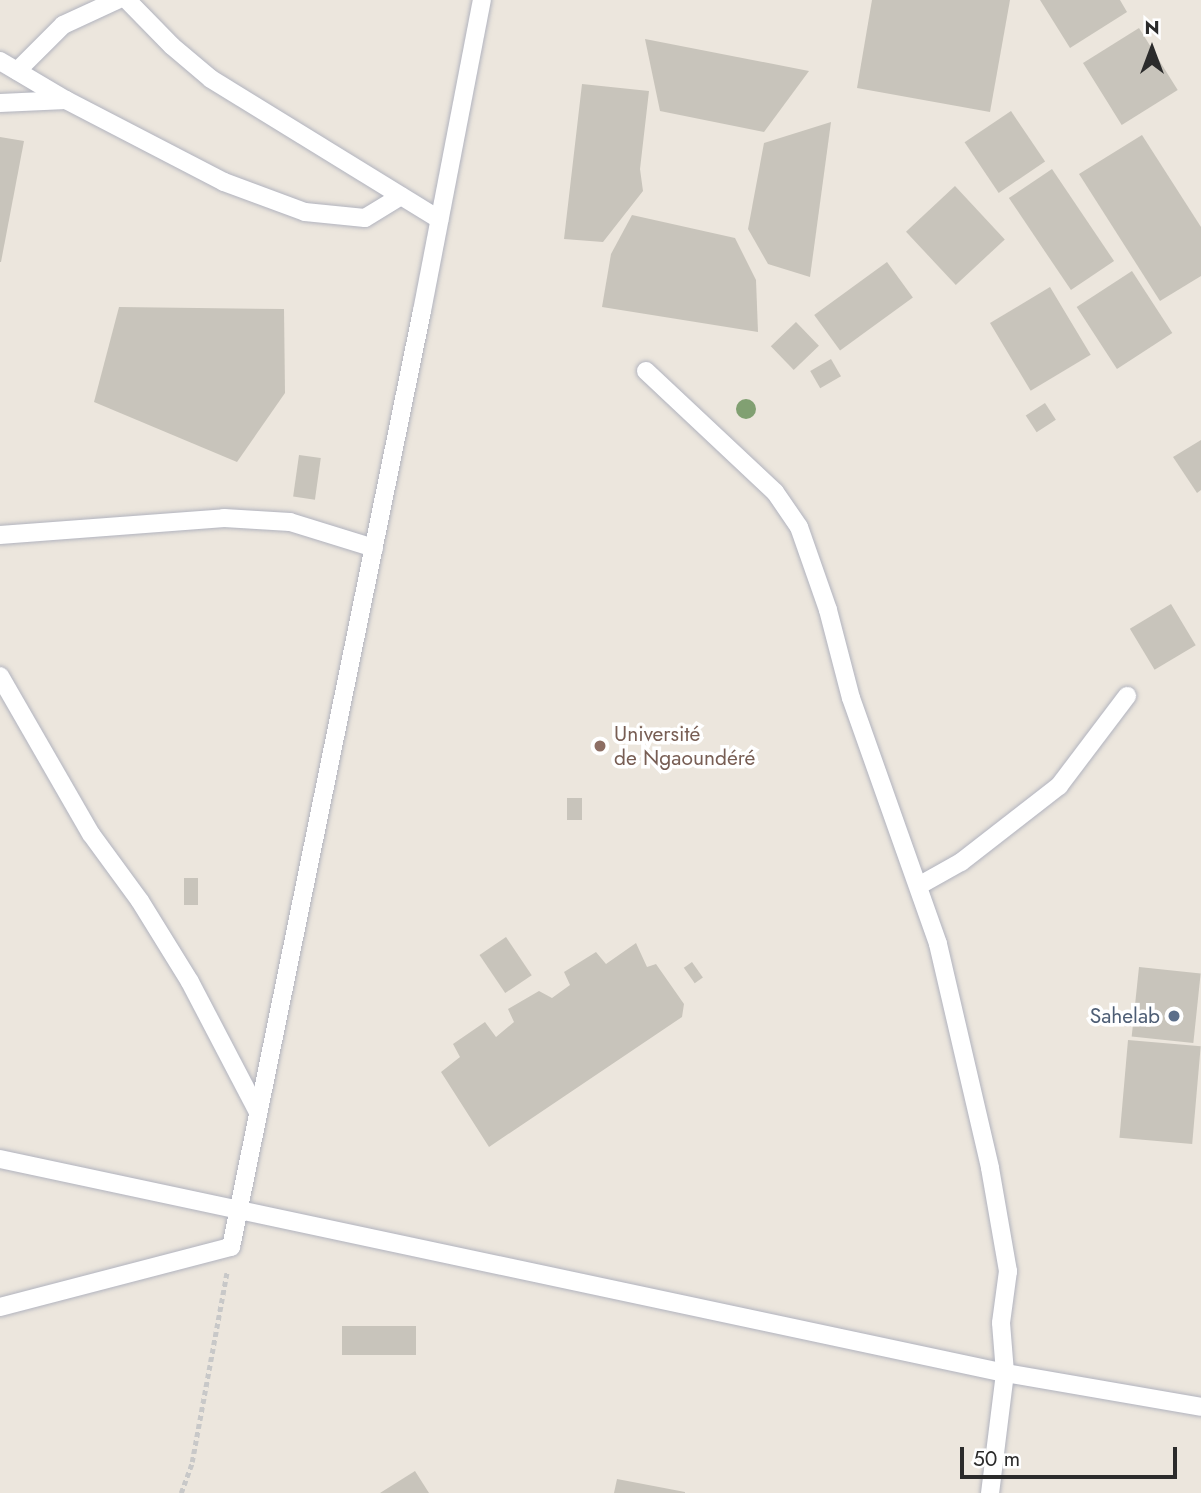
<!DOCTYPE html>
<meta charset="utf-8">
<style>
body{margin:0}
#map{position:relative;width:1201px;height:1493px;overflow:hidden;background:#ece6dd;font-family:Jost,sans-serif}
div>[style]{position:absolute}
.building>*{inset:0;background:#c8c4bb;transform-origin:0 0}
.path>*{height:4.5px;margin-top:-2.25px;transform-origin:0;background:repeating-linear-gradient(90deg,#c8c8c8 0 5px,transparent 0 8.5px)}
.roads{filter:drop-shadow(0 0 2px #b1b3be) drop-shadow(0 0 2px #b1b3be)}
.lane>*{height:18px;margin:-9px;padding:0 9px;transform-origin:9px;border-radius:9px;background:#fff}
.trees>*{width:20px;height:20px;margin:-10px;border-radius:50%;background:#81a072}
.dots>*{width:19px;height:19px;translate:-50% -50%;box-sizing:border-box;border:4px solid #fff;border-radius:50%}
span{translate:-50% -50%;white-space:nowrap;text-align:center;line-height:1.15;-webkit-text-stroke:7px #fff;paint-order:stroke}
.education-label{font-size:21px;color:#785e54}
.left{translate:0 -50%;text-align:left}
.service-label{font-size:21px;color:#4e5e75}
.right{translate:-100% -50%;text-align:right}
.north{position:absolute;left:1117px;top:14px;width:70px;height:70px;-webkit-text-stroke:5px #fff;paint-order:stroke;rotate:0deg;font-size:19px;font-weight:700;line-height:28px;text-align:center;color:#2b2b2b}
.north::after{content:'';display:block;margin:auto;width:24px;height:32px;background:#2b2b2b;clip-path:polygon(50% 0,100% 100%,50% 72%,0 100%)}
.scale{position:absolute;left:960px;top:1447px;width:217px;height:32px;box-sizing:border-box;border:4px solid #2b2b2b;border-top:0;padding-left:9px;font-size:21px;line-height:24px;white-space:nowrap;color:#2b2b2b;-webkit-text-stroke:5px #fff;paint-order:stroke}
</style>
<div id="map">
<div class="building">
<div style="clip-path:polygon(872px 0,1010px 0,990px 112px,857px 88px)"></div>
<div style="clip-path:polygon(1040px 0,1120px 0,1127px 12px,1070px 48px)"></div>
<div style="left:1139px;top:28px;width:73px;height:66px;rotate:58deg"></div>
<div style="clip-path:polygon(645px 39px,809px 71px,764px 132px,660px 111px)"></div>
<div style="clip-path:polygon(582px 84px,649px 91px,640px 169px,643px 191px,603px 242px,564px 239px)"></div>
<div style="left:1011px;top:111px;width:61px;height:56px;rotate:56deg"></div>
<div style="clip-path:polygon(831px 122px,810px 277px,768px 264px,748px 229px,764px 143px)"></div>
<div style="clip-path:polygon(1142px 135px,1201px 227px,1201px 276px,1160px 301px,1079px 174px)"></div>
<div style="clip-path:polygon(0 137px,24px 141px,1px 262px,0 262px)"></div>
<div style="left:1052px;top:169px;width:111px;height:52px;rotate:56deg"></div>
<div style="left:955px;top:186px;width:73px;height:67px;rotate:47deg"></div>
<div style="clip-path:polygon(632px 215px,735px 238px,756px 280px,758px 332px,602px 307px,611px 254px)"></div>
<div style="left:887px;top:262px;width:44px;height:90px;rotate:54deg"></div>
<div style="left:1132px;top:271px;width:74px;height:66px;rotate:57deg"></div>
<div style="left:1050px;top:287px;width:79px;height:70px;rotate:59deg"></div>
<div style="clip-path:polygon(119px 307px,284px 309px,285px 393px,237px 462px,94px 402px)"></div>
<div style="left:796px;top:322px;width:33px;height:35px;rotate:46deg"></div>
<div style="left:831px;top:359px;width:20px;height:24px;rotate:60deg"></div>
<div style="left:1045px;top:403px;width:20px;height:23px;rotate:57deg"></div>
<div style="clip-path:polygon(1201px 440px,1201px 490px,1197px 493px,1173px 457px)"></div>
<div style="left:299px;top:455px;width:22px;height:42px;rotate:8deg"></div>
<div style="left:1171px;top:604px;width:48px;height:48px;rotate:59deg"></div>
<div style="left:567px;top:798px;width:15px;height:22px"></div>
<div style="left:184px;top:878px;width:14px;height:27px"></div>
<div style="left:506px;top:937px;width:46px;height:32px;rotate:56deg"></div>
<div style="clip-path:polygon(636px 943px,647px 967px,656px 964px,684px 1004px,682px 1017px,489px 1147px,441px 1072px,460px 1057px,453px 1044px,485px 1022px,496px 1037px,514px 1022px,508px 1009px,539px 991px,552px 998px,570px 985px,564px 972px,596px 952px,606px 964px)"></div>
<div style="left:692px;top:962px;width:19px;height:10px;rotate:55deg"></div>
<div style="left:1139px;top:967px;width:62px;height:70px;rotate:6deg"></div>
<div style="left:1128px;top:1040px;width:73px;height:98px;rotate:5deg"></div>
<div style="left:416px;top:1326px;width:29px;height:74px;rotate:90deg"></div>
<div style="clip-path:polygon(415px 1471px,429px 1493px,380px 1493px)"></div>
<div style="clip-path:polygon(617px 1479px,685px 1492px,685px 1493px,614px 1493px)"></div>
</div>
<div class="path">
<div style="left:181px;top:1493px;width:33px;rotate:-70deg"></div>
<div style="left:192px;top:1462px;width:193px;rotate:-79.6deg"></div>
</div>
<div class="roads">
<div class="lane">
<div style="left:127px;top:0;width:64px;rotate:45.6deg"></div>
<div style="left:172px;top:46px;width:51px;rotate:40.2deg"></div>
<div style="left:211px;top:79px;width:268px;rotate:31.6deg"></div>
<div style="left:0;top:61px;width:77px;rotate:30.6deg"></div>
<div style="left:66px;top:100px;width:178px;rotate:27.4deg"></div>
<div style="left:224px;top:182px;width:86px;rotate:20.3deg"></div>
<div style="left:305px;top:212px;width:60px;rotate:5.7deg"></div>
<div style="left:365px;top:218px;width:42px;rotate:-31.4deg"></div>
<div style="left:17px;top:71px;width:65px;rotate:-45deg"></div>
<div style="left:63px;top:25px;width:60px;rotate:-24.8deg"></div>
<div style="left:0;top:103px;width:66px;rotate:-2.6deg"></div>
<div style="left:646px;top:371px;width:177px;rotate:43.2deg"></div>
<div style="left:775px;top:492px;width:42px;rotate:55.6deg"></div>
<div style="left:799px;top:527px;width:88px;rotate:70.7deg"></div>
<div style="left:828px;top:610px;width:91px;rotate:75.4deg"></div>
<div style="left:851px;top:698px;width:261px;rotate:70.5deg"></div>
<div style="left:938px;top:944px;width:230px;rotate:76.9deg"></div>
<div style="left:990px;top:1168px;width:105px;rotate:80.1deg"></div>
<div style="left:1008px;top:1271px;width:52px;rotate:97.7deg"></div>
<div style="left:1001px;top:1323px;width:50px;rotate:85.4deg"></div>
<div style="left:1005px;top:1373px;width:121px;rotate:97.1deg"></div>
<div style="left:0;top:535px;width:225px;rotate:-4.3deg"></div>
<div style="left:224px;top:518px;width:66px;rotate:3.5deg"></div>
<div style="left:290px;top:522px;width:88px;rotate:17.2deg"></div>
<div style="left:0;top:676px;width:182px;rotate:60.1deg"></div>
<div style="left:91px;top:834px;width:83px;rotate:53.8deg"></div>
<div style="left:140px;top:901px;width:95px;rotate:58.3deg"></div>
<div style="left:190px;top:982px;width:147px;rotate:62.4deg"></div>
<div style="left:920px;top:885px;width:47px;rotate:-29.3deg"></div>
<div style="left:961px;top:862px;width:124px;rotate:-37.8deg"></div>
<div style="left:1059px;top:786px;width:113px;rotate:-52.9deg"></div>
<div style="left:0;top:1159px;width:1028px;rotate:12.02deg"></div>
<div style="left:1005px;top:1373px;width:199px;rotate:9.8deg"></div>
<div style="left:0;top:1307px;width:239px;rotate:-14.6deg"></div>
<div style="left:231px;top:1247px;width:955px;rotate:-78.47deg"></div>
<div style="left:422px;top:311px;width:317px;rotate:-79.1deg"></div>
</div>
</div>
<div class="trees">
<div style="left:746px;top:409px"></div>
</div>
<div class="dots">
<div style="left:600px;top:746px;background:#8d6e63"></div>
<div style="left:1174px;top:1016px;background:#5c6f8a"></div>
</div>
<div class="education-label">
<span class="left" style="left:614px;top:746px">Université<br>de Ngaoundéré</span>
</div>
<div class="service-label">
<span class="right" style="left:1160px;top:1016px">Sahelab</span>
</div>
<div class="north">N</div>
<div class="scale">50 m</div>
</div>
